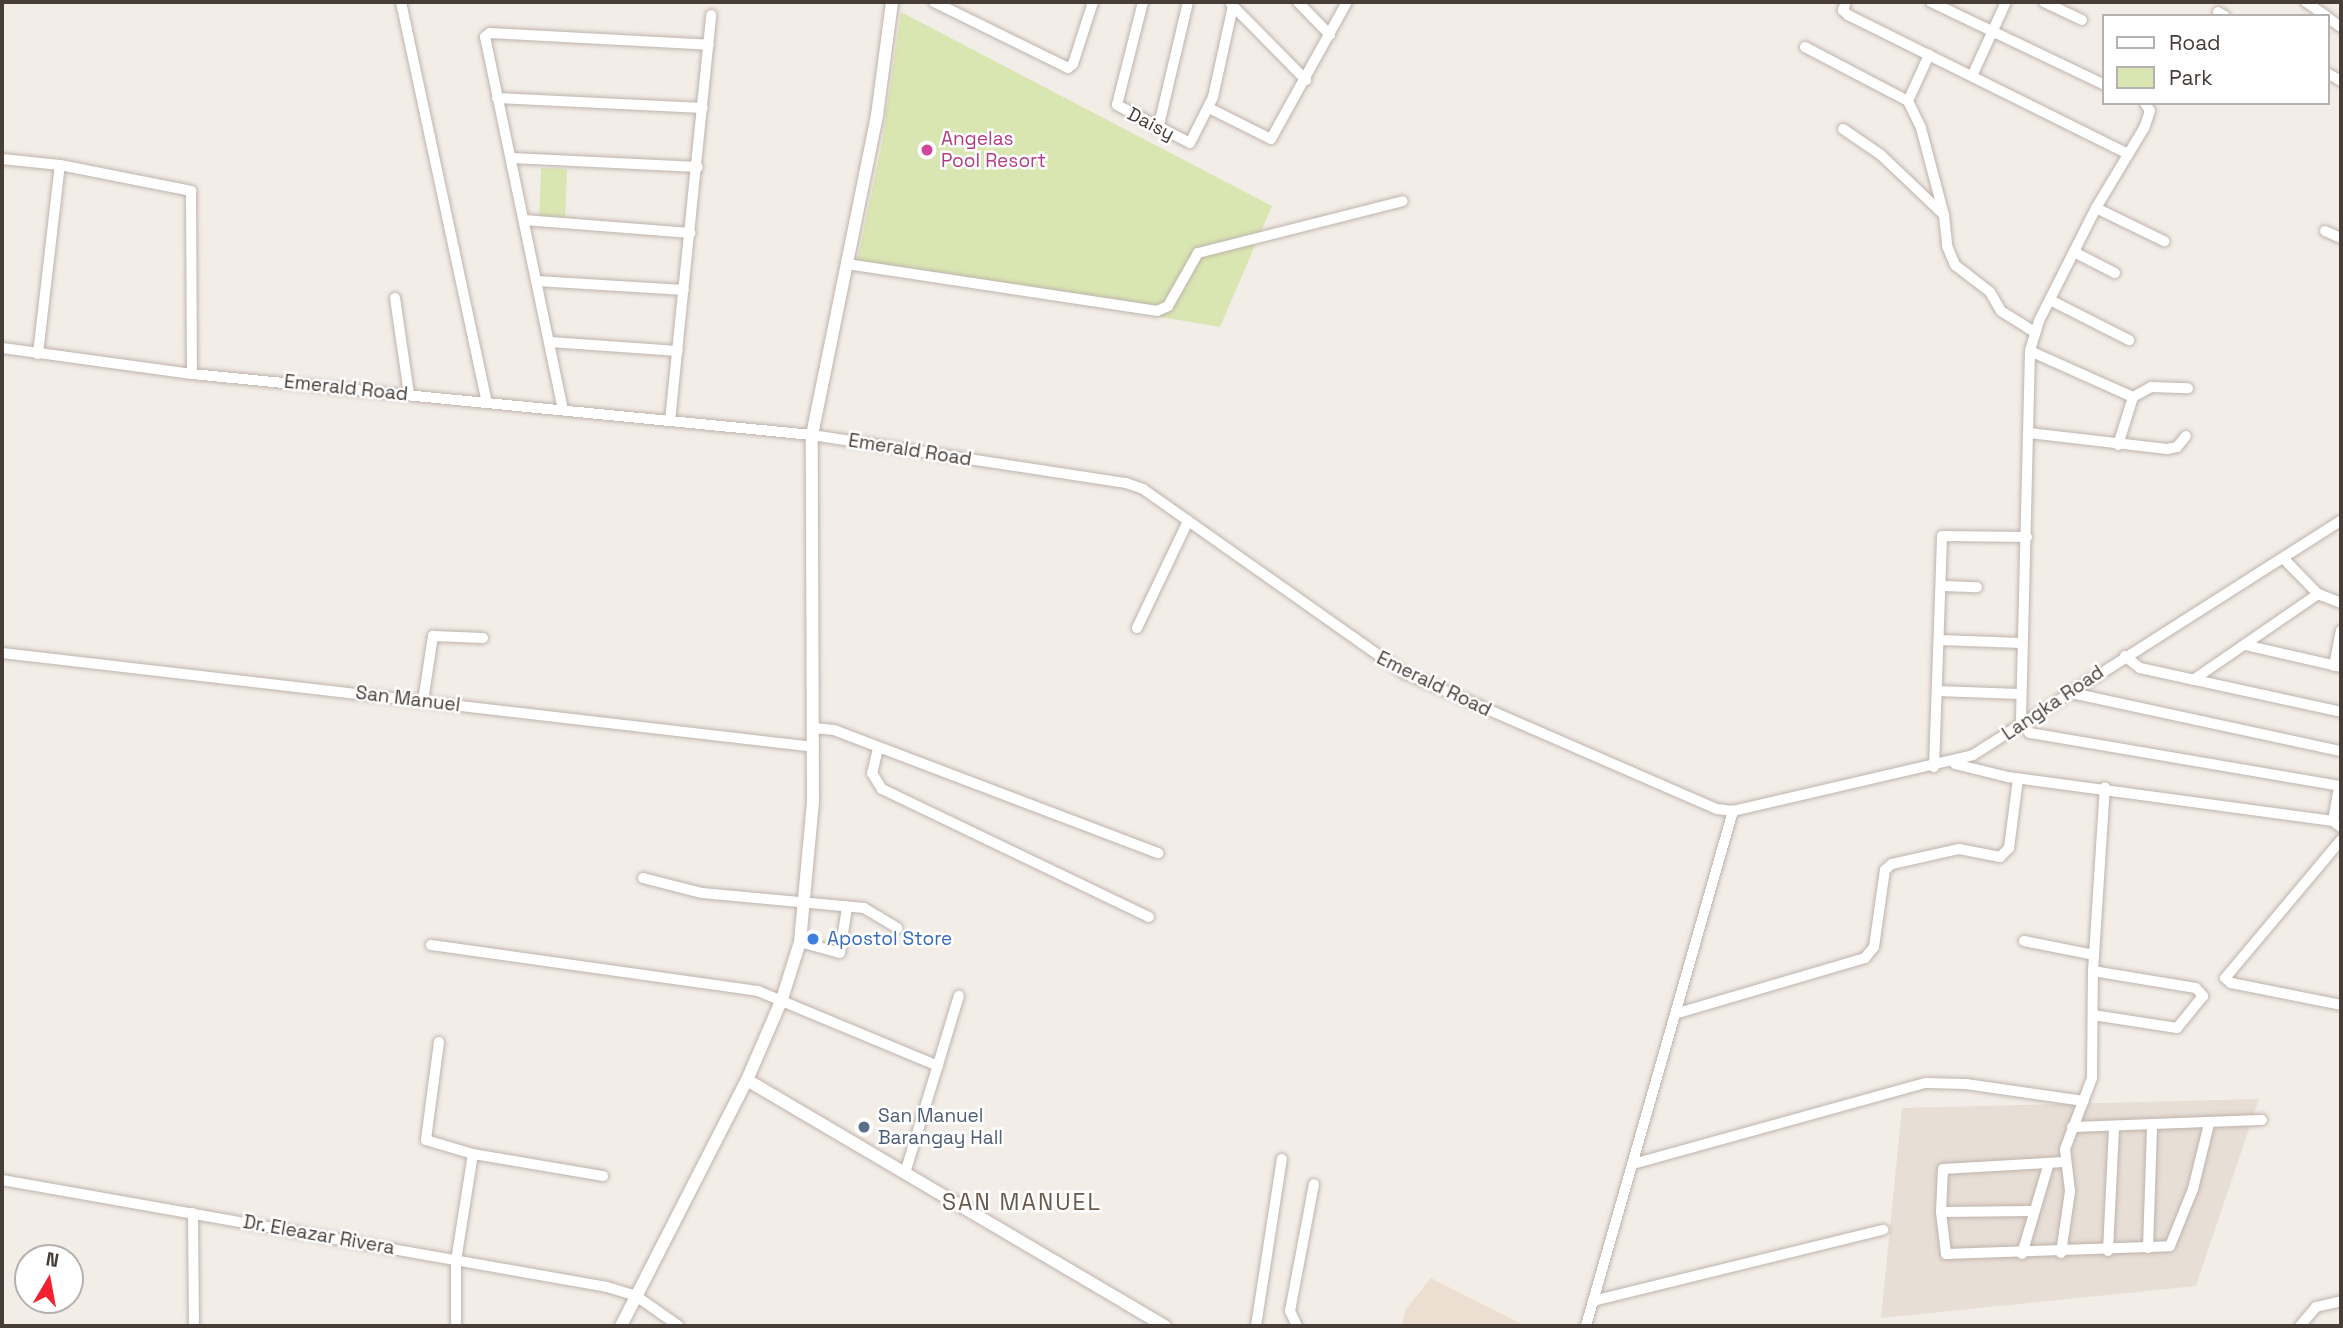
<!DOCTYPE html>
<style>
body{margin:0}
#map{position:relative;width:2343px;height:1328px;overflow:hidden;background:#f3ede8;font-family:"Space Grotesk",sans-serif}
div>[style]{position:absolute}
.residential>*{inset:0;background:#e7ded6}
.education>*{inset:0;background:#ecdfd2}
.green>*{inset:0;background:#dae6b2;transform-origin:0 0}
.roads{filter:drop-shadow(0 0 2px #beb3ab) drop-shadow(0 0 2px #beb3ab)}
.minor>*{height:10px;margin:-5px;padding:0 5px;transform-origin:5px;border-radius:5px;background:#fff}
.tertiary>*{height:12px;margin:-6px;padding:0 6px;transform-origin:6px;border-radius:6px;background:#fff}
.dots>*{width:19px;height:19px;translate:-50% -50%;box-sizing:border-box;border:4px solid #fff;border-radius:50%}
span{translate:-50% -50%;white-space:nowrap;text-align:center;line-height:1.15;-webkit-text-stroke:5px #fff;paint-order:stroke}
.street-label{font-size:19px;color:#463d37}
.hotel-label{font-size:19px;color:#b23c85}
.left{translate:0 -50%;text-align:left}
.shop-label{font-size:19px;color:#366cbe}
.service-label{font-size:19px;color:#4e5e75}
.quarter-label{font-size:23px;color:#69584e;letter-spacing:2px}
.frame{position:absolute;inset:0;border:4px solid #463d37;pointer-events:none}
.legend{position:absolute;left:2102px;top:14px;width:228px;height:91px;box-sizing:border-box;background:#fff;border:2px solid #b5b1af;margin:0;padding:9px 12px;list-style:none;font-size:21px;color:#463d37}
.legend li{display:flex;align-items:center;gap:14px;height:35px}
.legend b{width:35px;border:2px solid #b5b1af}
.north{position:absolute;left:14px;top:1244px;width:70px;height:70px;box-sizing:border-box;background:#fff;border:2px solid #b5b1af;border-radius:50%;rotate:10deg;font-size:19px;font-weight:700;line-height:28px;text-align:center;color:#463d37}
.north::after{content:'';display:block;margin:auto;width:24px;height:32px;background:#f12130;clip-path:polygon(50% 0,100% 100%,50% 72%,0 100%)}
</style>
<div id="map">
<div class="residential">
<div style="clip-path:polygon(2259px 1099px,2196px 1286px,1881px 1318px,1902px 1108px)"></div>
</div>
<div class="education">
<div style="clip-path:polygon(1431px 1278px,1525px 1326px,1402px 1326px,1405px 1310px)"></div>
</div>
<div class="green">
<div style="clip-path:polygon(901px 12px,1272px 206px,1220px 327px,856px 266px,882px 143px)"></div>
<div style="left:541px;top:168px;width:26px;height:49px;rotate:2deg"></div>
</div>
<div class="roads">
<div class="minor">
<div style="left:401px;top:2px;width:409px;rotate:77.9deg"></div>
<div style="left:934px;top:2px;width:149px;rotate:26.2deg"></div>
<div style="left:1068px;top:68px;width:6px;rotate:-39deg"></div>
<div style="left:1073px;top:64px;width:65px;rotate:-72.1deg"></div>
<div style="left:1143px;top:2px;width:106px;rotate:104.2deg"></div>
<div style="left:1117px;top:105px;width:82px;rotate:27.5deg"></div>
<div style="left:1190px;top:143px;width:51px;rotate:-63.4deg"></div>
<div style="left:1213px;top:97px;width:93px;rotate:-77.6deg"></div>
<div style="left:1298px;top:2px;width:46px;rotate:45.9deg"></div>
<div style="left:1846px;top:2px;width:9px;rotate:111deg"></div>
<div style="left:1843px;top:10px;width:7px;rotate:45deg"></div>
<div style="left:1848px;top:15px;width:310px;rotate:26.4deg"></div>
<div style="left:1931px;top:2px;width:191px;rotate:25.5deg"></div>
<div style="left:2044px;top:2px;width:42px;rotate:25.3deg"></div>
<div style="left:2306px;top:2px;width:24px;rotate:35deg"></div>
<div style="left:1231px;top:4px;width:107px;rotate:45.4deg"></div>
<div style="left:2218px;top:12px;width:8px;rotate:30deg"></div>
<div style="left:2327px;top:17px;width:17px;rotate:36deg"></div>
<div style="left:1805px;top:47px;width:116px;rotate:27.7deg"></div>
<div style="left:1908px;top:101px;width:30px;rotate:64deg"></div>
<div style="left:1921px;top:128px;width:90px;rotate:75.2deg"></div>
<div style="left:1944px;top:215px;width:31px;rotate:84deg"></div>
<div style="left:1947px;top:246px;width:21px;rotate:67deg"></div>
<div style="left:1955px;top:265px;width:44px;rotate:37.6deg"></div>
<div style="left:1990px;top:292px;width:22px;rotate:60deg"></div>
<div style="left:2001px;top:311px;width:40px;rotate:32deg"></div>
<div style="left:2327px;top:73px;width:16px;rotate:30deg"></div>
<div style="left:1973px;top:74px;width:79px;rotate:-65.4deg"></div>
<div style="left:497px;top:98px;width:206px;rotate:2.8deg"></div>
<div style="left:1908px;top:101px;width:51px;rotate:-65.5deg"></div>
<div style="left:2145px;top:103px;width:9px;rotate:58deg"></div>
<div style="left:2150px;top:111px;width:18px;rotate:109deg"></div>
<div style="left:2144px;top:128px;width:93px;rotate:121deg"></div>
<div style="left:2096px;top:208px;width:127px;rotate:116.8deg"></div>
<div style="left:2039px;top:321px;width:31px;rotate:107deg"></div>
<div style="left:2030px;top:351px;width:373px;rotate:91.4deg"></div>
<div style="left:2021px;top:724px;width:13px;rotate:45deg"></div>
<div style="left:2030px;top:733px;width:315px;rotate:9.7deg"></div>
<div style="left:1209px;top:108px;width:69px;rotate:26.6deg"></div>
<div style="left:1271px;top:139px;width:157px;rotate:-61deg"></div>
<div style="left:1158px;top:129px;width:130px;rotate:-76.7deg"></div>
<div style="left:1843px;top:129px;width:46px;rotate:34.4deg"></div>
<div style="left:1881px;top:155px;width:87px;rotate:43.6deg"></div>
<div style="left:512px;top:158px;width:186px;rotate:2.8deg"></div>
<div style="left:2px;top:159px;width:58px;rotate:5.9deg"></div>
<div style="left:60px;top:165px;width:134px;rotate:11.2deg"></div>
<div style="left:191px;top:191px;width:183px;rotate:89.7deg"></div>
<div style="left:2096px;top:208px;width:76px;rotate:25.9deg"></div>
<div style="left:524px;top:220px;width:167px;rotate:4.5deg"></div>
<div style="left:2325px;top:231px;width:17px;rotate:24deg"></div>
<div style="left:2074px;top:252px;width:46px;rotate:27.1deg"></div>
<div style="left:847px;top:264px;width:314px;rotate:8.6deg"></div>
<div style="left:1157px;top:311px;width:12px;rotate:-24deg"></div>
<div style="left:1168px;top:306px;width:61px;rotate:-60.5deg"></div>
<div style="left:1198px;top:253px;width:211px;rotate:-14.2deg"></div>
<div style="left:537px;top:281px;width:147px;rotate:3.5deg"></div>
<div style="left:395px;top:298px;width:97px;rotate:81.7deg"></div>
<div style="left:2050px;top:300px;width:89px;rotate:26.9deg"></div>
<div style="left:550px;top:342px;width:128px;rotate:4deg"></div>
<div style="left:2px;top:348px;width:192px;rotate:7.8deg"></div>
<div style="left:192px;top:374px;width:623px;rotate:5.62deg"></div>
<div style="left:812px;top:435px;width:318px;rotate:8.7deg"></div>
<div style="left:1126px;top:483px;width:18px;rotate:19deg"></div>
<div style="left:1143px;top:489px;width:319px;rotate:35.2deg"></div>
<div style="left:1404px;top:673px;width:341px;rotate:23.5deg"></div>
<div style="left:1717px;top:809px;width:16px;rotate:7deg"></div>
<div style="left:1733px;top:811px;width:246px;rotate:-13.1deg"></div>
<div style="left:1973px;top:755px;width:436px;rotate:-32.5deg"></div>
<div style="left:2030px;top:351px;width:113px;rotate:24.1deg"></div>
<div style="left:2133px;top:397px;width:21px;rotate:-29deg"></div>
<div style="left:2151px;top:387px;width:37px;rotate:2deg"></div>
<div style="left:38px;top:354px;width:190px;rotate:-83.4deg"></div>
<div style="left:563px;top:410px;width:381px;rotate:-101.8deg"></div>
<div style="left:485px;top:37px;width:6px;rotate:-39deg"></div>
<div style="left:490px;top:33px;width:219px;rotate:3.1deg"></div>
<div style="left:670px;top:421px;width:408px;rotate:-84.2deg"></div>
<div style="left:2029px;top:433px;width:139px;rotate:6.6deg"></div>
<div style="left:2167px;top:449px;width:10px;rotate:-11deg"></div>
<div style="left:2177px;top:447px;width:14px;rotate:-51deg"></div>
<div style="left:2118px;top:445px;width:50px;rotate:-72.6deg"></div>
<div style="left:2284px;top:559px;width:49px;rotate:45.8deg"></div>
<div style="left:2318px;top:594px;width:25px;rotate:21deg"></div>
<div style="left:1943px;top:586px;width:34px;rotate:2deg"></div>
<div style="left:1137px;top:628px;width:119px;rotate:-64.5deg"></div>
<div style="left:1939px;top:640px;width:83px;rotate:2.1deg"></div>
<div style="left:2245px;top:645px;width:98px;rotate:12.9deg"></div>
<div style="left:2px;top:653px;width:817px;rotate:6.6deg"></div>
<div style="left:2125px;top:656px;width:19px;rotate:39deg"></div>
<div style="left:2140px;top:668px;width:206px;rotate:12.3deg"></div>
<div style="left:2334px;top:666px;width:36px;rotate:-79deg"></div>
<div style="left:2193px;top:680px;width:152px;rotate:-34.5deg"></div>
<div style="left:1937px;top:691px;width:82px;rotate:2.1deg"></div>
<div style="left:2067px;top:692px;width:280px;rotate:12.2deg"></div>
<div style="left:423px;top:701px;width:66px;rotate:-81.3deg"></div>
<div style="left:433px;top:636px;width:50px;rotate:2.3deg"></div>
<div style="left:814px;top:728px;width:20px;rotate:6deg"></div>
<div style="left:834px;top:730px;width:347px;rotate:20.8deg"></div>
<div style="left:878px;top:748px;width:26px;rotate:103deg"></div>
<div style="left:872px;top:773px;width:19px;rotate:58deg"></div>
<div style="left:882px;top:789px;width:296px;rotate:25.6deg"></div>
<div style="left:1955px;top:764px;width:55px;rotate:13.8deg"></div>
<div style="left:2008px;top:777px;width:328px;rotate:7.7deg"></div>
<div style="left:2333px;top:821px;width:10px;rotate:37deg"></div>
<div style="left:1934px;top:767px;width:231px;rotate:-88deg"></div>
<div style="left:1942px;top:536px;width:85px;rotate:0.7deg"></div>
<div style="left:2333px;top:821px;width:36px;rotate:-80deg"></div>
<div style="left:2341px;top:840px;width:180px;rotate:130deg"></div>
<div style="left:2225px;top:978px;width:8px;rotate:40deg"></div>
<div style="left:2231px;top:983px;width:112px;rotate:11.3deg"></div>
<div style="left:643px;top:878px;width:61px;rotate:14.3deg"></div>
<div style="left:702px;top:893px;width:163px;rotate:5.3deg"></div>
<div style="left:864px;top:908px;width:39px;rotate:31deg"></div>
<div style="left:2024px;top:941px;width:71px;rotate:11.3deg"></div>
<div style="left:800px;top:942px;width:41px;rotate:15.4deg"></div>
<div style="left:840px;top:953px;width:47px;rotate:-81.3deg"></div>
<div style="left:431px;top:945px;width:330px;rotate:8deg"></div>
<div style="left:758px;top:991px;width:195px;rotate:22.6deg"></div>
<div style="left:2093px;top:971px;width:104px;rotate:9.4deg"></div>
<div style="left:2196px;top:988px;width:11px;rotate:49deg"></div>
<div style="left:2203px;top:996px;width:41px;rotate:129.1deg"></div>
<div style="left:2177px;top:1028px;width:85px;rotate:-171.2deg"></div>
<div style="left:1678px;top:1013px;width:195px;rotate:-16.4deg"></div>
<div style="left:1865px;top:958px;width:14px;rotate:-51deg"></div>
<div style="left:1874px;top:947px;width:78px;rotate:-81.9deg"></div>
<div style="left:1885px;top:870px;width:9px;rotate:-41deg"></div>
<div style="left:1892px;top:864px;width:69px;rotate:-12.6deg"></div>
<div style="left:1959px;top:849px;width:42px;rotate:11deg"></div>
<div style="left:2000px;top:857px;width:13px;rotate:-45deg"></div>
<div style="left:2009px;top:848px;width:70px;rotate:-82.6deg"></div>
<div style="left:439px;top:1042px;width:99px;rotate:97.6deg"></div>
<div style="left:426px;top:1140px;width:49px;rotate:16.6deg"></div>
<div style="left:473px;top:1154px;width:132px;rotate:9.6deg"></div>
<div style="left:2072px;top:1127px;width:190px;rotate:-2.1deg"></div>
<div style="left:2064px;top:1162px;width:121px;rotate:176.7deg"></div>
<div style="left:1943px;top:1169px;width:43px;rotate:92.7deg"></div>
<div style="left:1941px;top:1212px;width:42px;rotate:83.2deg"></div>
<div style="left:1946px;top:1254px;width:224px;rotate:-2deg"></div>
<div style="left:2170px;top:1246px;width:61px;rotate:-68deg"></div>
<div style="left:2193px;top:1189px;width:67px;rotate:-76.2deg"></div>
<div style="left:1633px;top:1164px;width:304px;rotate:-15.5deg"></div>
<div style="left:1926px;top:1083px;width:40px;rotate:1.4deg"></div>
<div style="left:1966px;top:1084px;width:119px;rotate:8.2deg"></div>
<div style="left:906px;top:1170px;width:182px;rotate:-73.1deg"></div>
<div style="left:2px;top:1180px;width:614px;rotate:10.03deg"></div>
<div style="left:607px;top:1287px;width:30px;rotate:17deg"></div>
<div style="left:636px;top:1296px;width:52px;rotate:34.9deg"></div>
<div style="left:1941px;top:1212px;width:92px;rotate:-0.6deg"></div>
<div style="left:193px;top:1213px;width:113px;rotate:89.5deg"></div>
<div style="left:2148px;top:1248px;width:121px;rotate:-88.1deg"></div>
<div style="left:2108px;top:1251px;width:123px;rotate:-87.2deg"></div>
<div style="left:2061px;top:1253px;width:63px;rotate:-81.7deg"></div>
<div style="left:2070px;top:1191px;width:42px;rotate:-96.8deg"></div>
<div style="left:2065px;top:1149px;width:76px;rotate:-69.2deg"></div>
<div style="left:2092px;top:1078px;width:107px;rotate:-89.5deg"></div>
<div style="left:2093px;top:971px;width:184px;rotate:-86.3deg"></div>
<div style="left:2022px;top:1254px;width:95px;rotate:-73.5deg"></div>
<div style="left:1593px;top:1301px;width:299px;rotate:-13.8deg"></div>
<div style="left:456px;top:1326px;width:65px;rotate:-90deg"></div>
<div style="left:456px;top:1261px;width:108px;rotate:-81deg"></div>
<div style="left:1256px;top:1326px;width:169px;rotate:-81.2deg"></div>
<div style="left:1297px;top:1326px;width:17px;rotate:-115deg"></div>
<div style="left:1290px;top:1311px;width:129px;rotate:-79.3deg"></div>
<div style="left:1586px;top:1326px;width:536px;rotate:-74.07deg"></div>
<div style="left:2300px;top:1326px;width:25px;rotate:-50deg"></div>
<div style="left:2316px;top:1307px;width:26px;rotate:-13deg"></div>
</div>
<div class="tertiary">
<div style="left:747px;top:1080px;width:485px;rotate:30.5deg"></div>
<div style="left:621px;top:1326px;width:276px;rotate:-62.9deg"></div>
<div style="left:747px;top:1080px;width:88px;rotate:-66.6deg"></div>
<div style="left:782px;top:999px;width:60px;rotate:-72.5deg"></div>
<div style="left:800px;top:942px;width:141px;rotate:-84.7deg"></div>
<div style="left:813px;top:802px;width:367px;rotate:-90.2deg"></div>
<div style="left:812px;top:435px;width:327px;rotate:-78.5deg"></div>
<div style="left:877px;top:115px;width:114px;rotate:-82.4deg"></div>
</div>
</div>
<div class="dots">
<div style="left:927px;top:150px;background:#d1479c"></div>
<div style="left:813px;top:939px;background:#3f7fe0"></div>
<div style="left:864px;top:1127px;background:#5c6f8a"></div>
</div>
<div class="street-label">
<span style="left:1151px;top:124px;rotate:27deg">Daisy</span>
<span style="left:346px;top:388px;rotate:6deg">Emerald Road</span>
<span style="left:910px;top:450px;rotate:9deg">Emerald Road</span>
<span style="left:1434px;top:684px;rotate:26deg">Emerald Road</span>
<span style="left:408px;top:699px;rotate:7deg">San Manuel</span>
<span style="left:2053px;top:703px;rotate:-34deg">Langka Road</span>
<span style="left:319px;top:1235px;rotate:10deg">Dr. Eleazar Rivera</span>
</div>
<div class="hotel-label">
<span class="left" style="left:941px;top:150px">Angelas<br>Pool Resort</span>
</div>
<div class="shop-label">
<span class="left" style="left:827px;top:939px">Apostol Store</span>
</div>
<div class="service-label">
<span class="left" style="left:878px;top:1127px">San Manuel<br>Barangay Hall</span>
</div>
<div class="quarter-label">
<span style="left:1022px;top:1202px">SAN MANUEL</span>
</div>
<div class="frame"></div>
<ul class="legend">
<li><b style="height:9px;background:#fff"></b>Road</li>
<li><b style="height:19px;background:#dae6b2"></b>Park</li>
</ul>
<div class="north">N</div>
</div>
